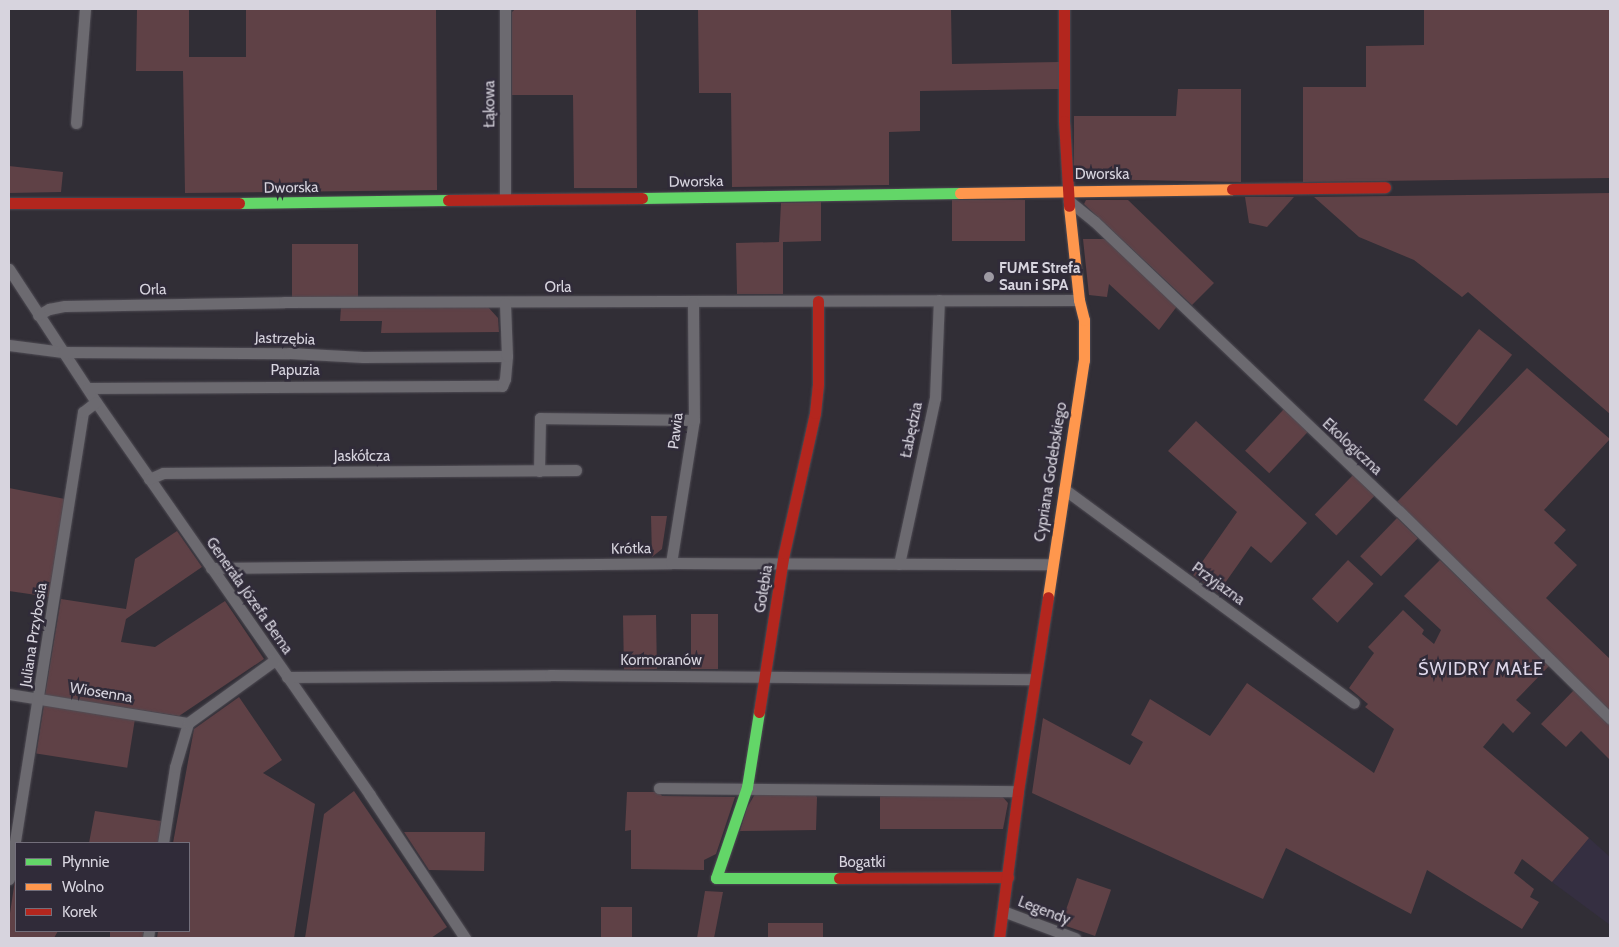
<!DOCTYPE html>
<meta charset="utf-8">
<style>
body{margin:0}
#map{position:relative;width:1619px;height:947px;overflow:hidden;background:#312e36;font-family:Cabin,sans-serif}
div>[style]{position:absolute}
.built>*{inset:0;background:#352f41}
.green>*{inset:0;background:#5f4146;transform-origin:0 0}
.roads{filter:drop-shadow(0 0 1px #4f4c54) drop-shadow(0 0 1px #4f4c54)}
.street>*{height:11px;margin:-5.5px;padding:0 5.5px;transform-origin:5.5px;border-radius:5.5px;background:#6c6a70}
.fast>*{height:11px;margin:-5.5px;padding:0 5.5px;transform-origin:5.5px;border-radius:5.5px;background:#63d668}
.slow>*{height:11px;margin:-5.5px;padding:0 5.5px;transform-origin:5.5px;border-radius:5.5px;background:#ff974d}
.jam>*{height:11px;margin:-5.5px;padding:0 5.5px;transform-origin:5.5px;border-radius:5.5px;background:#b3261e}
.dots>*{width:14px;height:14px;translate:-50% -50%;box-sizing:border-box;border:2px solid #302b39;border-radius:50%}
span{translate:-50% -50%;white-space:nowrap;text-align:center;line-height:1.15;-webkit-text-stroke:5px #302b39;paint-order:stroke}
.street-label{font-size:15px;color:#d7d4de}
.poi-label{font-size:15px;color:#d7d4de;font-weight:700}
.left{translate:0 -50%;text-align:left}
.quarter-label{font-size:18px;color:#dfd8eb;letter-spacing:1px}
.frame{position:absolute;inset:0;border:10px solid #d7d4de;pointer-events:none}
.legend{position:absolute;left:15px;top:842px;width:175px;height:90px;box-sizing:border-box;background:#302b39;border:1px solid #736f7b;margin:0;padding:6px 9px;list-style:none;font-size:15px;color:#d7d4de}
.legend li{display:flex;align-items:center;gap:10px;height:25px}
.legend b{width:25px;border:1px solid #736f7b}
</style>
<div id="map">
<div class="built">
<div style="clip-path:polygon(1589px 838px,1610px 857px,1610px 925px,1552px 882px)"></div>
</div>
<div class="green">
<div style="clip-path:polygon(137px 9px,189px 9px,189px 57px,246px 57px,246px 9px,436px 9px,437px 190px,185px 193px,183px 71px,136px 71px)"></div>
<div style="clip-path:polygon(515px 9px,636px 9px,637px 188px,574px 188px,573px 95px,512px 95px,512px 12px)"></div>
<div style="clip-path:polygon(698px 9px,951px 9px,952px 64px,1059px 62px,1059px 89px,920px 91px,920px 131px,889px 132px,889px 185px,732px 187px,731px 93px,699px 93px)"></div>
<div style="clip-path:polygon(1424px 9px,1610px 9px,1610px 178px,1303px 182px,1303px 87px,1366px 87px,1366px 46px,1424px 45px)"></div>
<div style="clip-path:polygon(1178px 89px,1241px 89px,1241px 182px,1085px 179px,1074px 168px,1074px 116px,1176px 116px)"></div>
<div style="clip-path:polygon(9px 166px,63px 172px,61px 192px,9px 193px)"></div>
<div style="clip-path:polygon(1610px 193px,1610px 414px,1468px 292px,1462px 297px,1414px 260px,1359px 237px,1314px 197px)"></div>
<div style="clip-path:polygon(1245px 197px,1294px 197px,1267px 227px,1249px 223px)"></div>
<div style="left:952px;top:200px;width:73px;height:41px"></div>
<div style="clip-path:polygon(1086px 200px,1128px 200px,1214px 283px,1192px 305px,1084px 204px)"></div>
<div style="clip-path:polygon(821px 202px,821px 241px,783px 242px,783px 294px,737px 294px,736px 243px,779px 242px,781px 203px)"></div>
<div style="clip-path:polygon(1083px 239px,1104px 239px,1111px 242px,1178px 305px,1159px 330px,1109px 284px,1107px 297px,1089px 295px)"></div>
<div style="left:358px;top:244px;width:53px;height:66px;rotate:90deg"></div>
<div style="clip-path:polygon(341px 307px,488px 307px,498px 318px,499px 332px,381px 333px,382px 321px,340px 321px)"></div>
<div style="left:1479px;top:329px;width:42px;height:90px;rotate:38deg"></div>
<div style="clip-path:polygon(1527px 368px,1610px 439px,1544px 510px,1566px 530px,1554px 543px,1577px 565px,1546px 598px,1610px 659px,1610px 714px,1396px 503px)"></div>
<div style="left:1284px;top:409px;width:33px;height:57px;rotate:43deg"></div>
<div style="clip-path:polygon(1196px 421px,1307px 523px,1271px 563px,1251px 546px,1218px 593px,1193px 575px,1237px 512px,1168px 451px)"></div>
<div style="left:1353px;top:475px;width:30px;height:55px;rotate:44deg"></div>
<div style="clip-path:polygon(9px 488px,65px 499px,50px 597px,9px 591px)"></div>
<div style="clip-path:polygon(651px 516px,667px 516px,662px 549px,652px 557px)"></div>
<div style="left:1397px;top:518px;width:29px;height:53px;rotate:44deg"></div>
<div style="clip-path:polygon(177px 531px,202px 567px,126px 619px,121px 642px,155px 647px,225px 601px,264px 659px,179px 716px,45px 695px,61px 599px,126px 609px,135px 559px)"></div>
<div style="left:1348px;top:560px;width:35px;height:53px;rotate:43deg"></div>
<div style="clip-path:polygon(1440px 560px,1549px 666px,1516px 700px,1531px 713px,1513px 733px,1503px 723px,1483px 747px,1589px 838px,1552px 882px,1522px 859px,1514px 873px,1534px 889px,1530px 897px,1539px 902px,1522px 929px,1427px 870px,1411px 914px,1286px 848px,1263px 899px,1032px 793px,1043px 718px,1130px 765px,1143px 742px,1131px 735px,1150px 699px,1210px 736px,1247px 683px,1374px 773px,1394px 729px,1365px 707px,1368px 704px,1349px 688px,1374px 653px,1368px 647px,1403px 610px,1424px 630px,1422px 634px,1434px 644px,1441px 630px,1404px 596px)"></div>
<div style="left:691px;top:614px;width:27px;height:55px"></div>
<div style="left:656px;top:615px;width:54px;height:33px;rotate:89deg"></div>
<div style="clip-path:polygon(1574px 690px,1610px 725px,1610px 760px,1581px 731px,1566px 747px,1541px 724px)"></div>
<div style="clip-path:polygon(239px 697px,282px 760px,263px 773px,315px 804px,294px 938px,157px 938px,158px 931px,189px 931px,189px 843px,173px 843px,194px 729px)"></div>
<div style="left:44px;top:705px;width:92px;height:49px;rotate:9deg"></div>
<div style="clip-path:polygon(354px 791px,447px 927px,431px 938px,305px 938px,324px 814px)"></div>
<div style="clip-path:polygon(627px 792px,659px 792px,662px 796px,735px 797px,716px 854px,704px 860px,704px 870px,631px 869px,631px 830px,625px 831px)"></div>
<div style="clip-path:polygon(755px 794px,814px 794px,817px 797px,816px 830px,740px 831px,747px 808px)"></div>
<div style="clip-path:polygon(1001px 795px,1008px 803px,1003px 829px,880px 829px,880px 796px)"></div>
<div style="clip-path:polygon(95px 811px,161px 821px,158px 843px,89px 843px)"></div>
<div style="clip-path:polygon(404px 832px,485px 832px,484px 871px,429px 870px)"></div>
<div style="clip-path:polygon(16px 873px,16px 931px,58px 931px,54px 938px,9px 938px,9px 920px)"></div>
<div style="left:1077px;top:878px;width:36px;height:49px;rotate:19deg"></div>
<div style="clip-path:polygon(705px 891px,723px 892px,714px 938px,697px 938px)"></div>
<div style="left:601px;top:907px;width:31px;height:31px"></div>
<div style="left:768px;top:923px;width:55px;height:15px"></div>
<div style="left:110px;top:931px;width:33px;height:8px"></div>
</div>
<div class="roads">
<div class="street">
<div style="left:505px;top:9px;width:190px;rotate:90deg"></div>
<div style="left:76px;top:123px;width:114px;rotate:-85.5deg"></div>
<div style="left:1069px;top:201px;width:32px;rotate:39deg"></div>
<div style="left:1094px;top:221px;width:421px;rotate:43.6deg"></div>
<div style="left:1399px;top:511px;width:296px;rotate:44.5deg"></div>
<div style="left:9px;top:269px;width:159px;rotate:56.8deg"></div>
<div style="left:96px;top:402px;width:479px;rotate:55.1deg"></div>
<div style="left:370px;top:795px;width:172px;rotate:56.4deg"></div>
<div style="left:38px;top:315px;width:13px;rotate:-29deg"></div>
<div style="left:49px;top:309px;width:16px;rotate:-11deg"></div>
<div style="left:65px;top:306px;width:219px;rotate:-1deg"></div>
<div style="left:284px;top:302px;width:795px;rotate:-0.14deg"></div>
<div style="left:9px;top:345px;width:54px;rotate:7.4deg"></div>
<div style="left:63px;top:352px;width:226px;rotate:0.3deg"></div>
<div style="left:289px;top:353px;width:74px;rotate:3.1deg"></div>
<div style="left:363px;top:357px;width:144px;rotate:-0.4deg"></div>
<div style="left:88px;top:388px;width:414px;rotate:-0.3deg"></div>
<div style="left:502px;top:386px;width:8px;rotate:-67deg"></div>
<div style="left:505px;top:379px;width:23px;rotate:-85deg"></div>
<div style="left:507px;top:356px;width:53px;rotate:-92.2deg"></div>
<div style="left:539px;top:471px;width:53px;rotate:-88.9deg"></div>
<div style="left:540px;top:418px;width:154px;rotate:0.7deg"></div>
<div style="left:149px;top:479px;width:15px;rotate:-23deg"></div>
<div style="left:163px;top:473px;width:413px;rotate:-0.4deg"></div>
<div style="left:1064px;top:489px;width:360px;rotate:36.4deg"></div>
<div style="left:671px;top:563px;width:145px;rotate:-80.9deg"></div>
<div style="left:694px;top:420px;width:118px;rotate:-90.5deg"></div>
<div style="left:899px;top:564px;width:170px;rotate:-77.8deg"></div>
<div style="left:935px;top:398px;width:98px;rotate:-87.7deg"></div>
<div style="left:211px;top:568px;width:460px;rotate:-0.6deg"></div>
<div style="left:671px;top:563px;width:381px;rotate:0.2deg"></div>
<div style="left:287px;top:677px;width:263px;rotate:-0.4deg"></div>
<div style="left:550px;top:675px;width:485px;rotate:0.5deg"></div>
<div style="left:9px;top:694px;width:181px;rotate:9.2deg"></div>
<div style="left:659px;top:788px;width:359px;rotate:0.5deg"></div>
<div style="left:163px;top:843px;width:77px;rotate:-81deg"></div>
<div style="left:175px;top:767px;width:46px;rotate:-73.5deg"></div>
<div style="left:188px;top:723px;width:107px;rotate:-35.9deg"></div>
<div style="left:9px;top:879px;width:473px;rotate:-81deg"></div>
<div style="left:83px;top:412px;width:16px;rotate:-38deg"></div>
<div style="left:1003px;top:911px;width:77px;rotate:20.6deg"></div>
<div style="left:148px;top:938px;width:7px;rotate:-82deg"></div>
</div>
<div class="fast">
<div style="left:642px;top:198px;width:318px;rotate:-0.9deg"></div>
<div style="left:239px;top:203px;width:209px;rotate:-0.8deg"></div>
<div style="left:759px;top:712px;width:76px;rotate:99.1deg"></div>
<div style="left:747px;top:787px;width:96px;rotate:108.8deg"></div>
<div style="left:716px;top:878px;width:123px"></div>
</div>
<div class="slow">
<div style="left:960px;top:193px;width:272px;rotate:-0.8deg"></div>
<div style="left:1048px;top:597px;width:240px;rotate:-81.4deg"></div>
<div style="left:1084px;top:360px;width:40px;rotate:-90deg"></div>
<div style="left:1084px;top:320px;width:21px;rotate:-104deg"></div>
<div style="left:1079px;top:300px;width:95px;rotate:-96.1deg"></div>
</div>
<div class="jam">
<div style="left:1064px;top:9px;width:112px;rotate:90deg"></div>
<div style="left:1064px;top:121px;width:85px;rotate:86.6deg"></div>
<div style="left:1232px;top:189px;width:153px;rotate:-0.7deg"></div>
<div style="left:448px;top:200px;width:194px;rotate:-0.6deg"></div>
<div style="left:9px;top:203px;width:230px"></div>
<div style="left:759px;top:712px;width:161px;rotate:-81.1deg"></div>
<div style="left:784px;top:553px;width:143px;rotate:-77.5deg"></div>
<div style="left:815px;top:413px;width:29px;rotate:-84deg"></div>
<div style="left:818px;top:384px;width:83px;rotate:-90deg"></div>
<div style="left:839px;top:878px;width:169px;rotate:-0.3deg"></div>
<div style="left:999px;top:938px;width:148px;rotate:-82.6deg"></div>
<div style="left:1018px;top:791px;width:196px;rotate:-81.2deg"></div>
</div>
</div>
<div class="dots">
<div style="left:989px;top:277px;background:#9d9aa3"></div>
</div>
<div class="street-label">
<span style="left:490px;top:104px;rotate:-90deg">Łąkowa</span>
<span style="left:1102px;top:175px">Dworska</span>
<span style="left:696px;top:182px;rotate:-1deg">Dworska</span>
<span style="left:291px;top:188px;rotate:-1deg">Dworska</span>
<span style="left:558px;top:288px">Orla</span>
<span style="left:153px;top:290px;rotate:-1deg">Orla</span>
<span style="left:285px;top:339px;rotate:2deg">Jastrzębia</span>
<span style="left:295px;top:371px">Papuzia</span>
<span style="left:912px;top:430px;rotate:-78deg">Łabędzia</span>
<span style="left:676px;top:431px;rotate:-83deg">Pawia</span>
<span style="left:1352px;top:447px;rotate:43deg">Ekologiczna</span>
<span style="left:362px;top:457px">Jaskółcza</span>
<span style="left:1051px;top:472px;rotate:-81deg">Cypriana Godebskiego</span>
<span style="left:631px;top:549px;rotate:-1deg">Krótka</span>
<span style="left:1218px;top:584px;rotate:36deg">Przyjazna</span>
<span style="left:764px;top:589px;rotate:-81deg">Gołębia</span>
<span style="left:249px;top:596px;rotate:55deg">Generała Józefa Bema</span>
<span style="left:34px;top:635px;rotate:-81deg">Juliana Przybosia</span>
<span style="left:661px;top:661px">Kormoranów</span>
<span style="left:101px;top:693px;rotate:9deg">Wiosenna</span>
<span style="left:862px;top:863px">Bogatki</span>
<span style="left:1044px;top:911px;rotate:21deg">Legendy</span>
</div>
<div class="poi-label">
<span class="left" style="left:999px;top:277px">FUME Strefa<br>Saun i SPA</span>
</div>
<div class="quarter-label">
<span style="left:1481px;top:669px">ŚWIDRY MAŁE</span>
</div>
<div class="frame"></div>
<ul class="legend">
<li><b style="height:6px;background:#63d668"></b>Płynnie</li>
<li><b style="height:6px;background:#ff974d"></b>Wolno</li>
<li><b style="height:6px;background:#b3261e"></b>Korek</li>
</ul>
</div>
